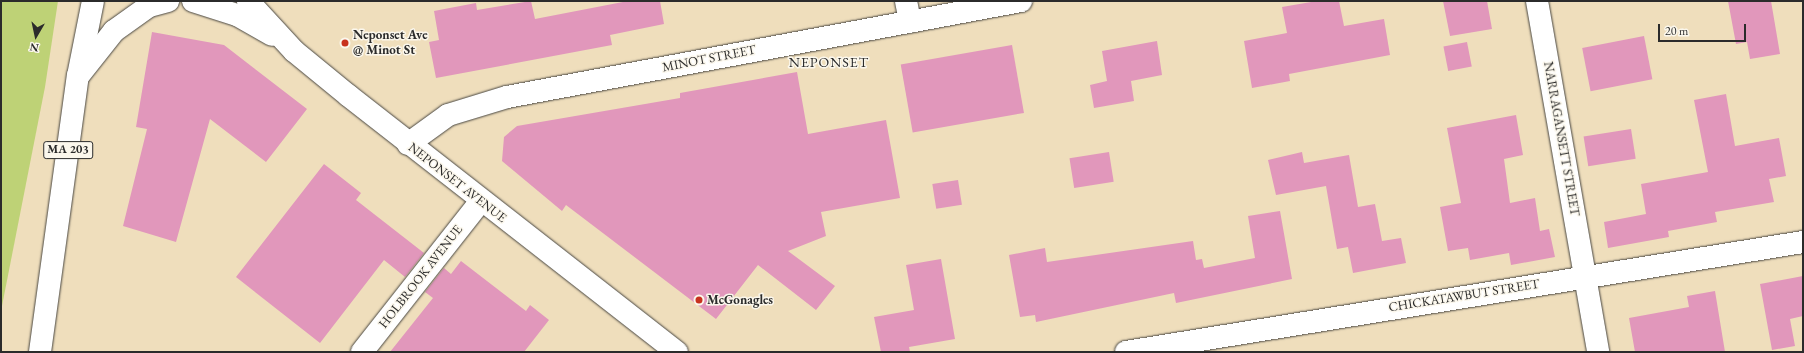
<!DOCTYPE html>
<style>
body{margin:0}
#map{position:relative;width:1804px;height:353px;overflow:hidden;background:#efdebc;font-family:"EB Garamond",serif}
div>[style]{position:absolute}
.green>*{inset:0;background:#bed276}
.building>*{inset:0;background:#e197bb;transform-origin:0 0}
.roads{filter:drop-shadow(0 0 1px #484641) drop-shadow(0 0 1px #484641)}
.minor>*{height:22px;margin:-11px;padding:0 11px;transform-origin:11px;border-radius:11px;background:#fff}
.major>*{height:22px;margin:-11px;padding:0 11px;transform-origin:11px;border-radius:11px;background:#fff}
.dots>*{width:11px;height:11px;translate:-50% -50%;box-sizing:border-box;border:2px solid #fbf7ec;border-radius:50%}
span{translate:-50% -50%;white-space:nowrap;text-align:center;line-height:1.15;-webkit-text-stroke:3px #fbf7ec;paint-order:stroke}
.shield-label span{padding:1px 3px;background:#fbf7ec;border:1px solid;border-radius:3px;-webkit-text-stroke-width:0}
.shield-label{font-size:12px;color:#2b2b2b;font-weight:700}
.poi-label{font-size:13px;color:#2b2b2b;font-weight:700}
.left{translate:0 -50%;text-align:left}
.street-label{font-size:13px;color:#2b2b2b}
.neighbourhood-label{font-size:14px;color:#2b2b2b;letter-spacing:1px}
.frame{position:absolute;inset:0;border:2px solid #2b2b2b;pointer-events:none}
.north{position:absolute;left:16px;top:16px;width:40px;height:40px;-webkit-text-stroke:3px #fbf7ec;paint-order:stroke;rotate:189deg;font-size:11px;font-weight:700;line-height:16px;text-align:center;color:#2b2b2b}
.north::after{content:'';display:block;margin:auto;width:14px;height:18px;background:#2b2b2b;clip-path:polygon(50% 0,100% 100%,50% 72%,0 100%)}
.scale{position:absolute;left:1658px;top:24px;width:88px;height:18px;box-sizing:border-box;border:2px solid #2b2b2b;border-top:0;padding-left:5px;font-size:12px;line-height:14px;white-space:nowrap;color:#2b2b2b;-webkit-text-stroke:3px #fbf7ec;paint-order:stroke}
</style>
<div id="map">
<div class="green">
<div style="clip-path:polygon(1px 1px,58px 1px,45px 87px,1px 311px)"></div>
</div>
<div class="building">
<div style="clip-path:polygon(531px 1px,535px 19px,628px 1px,660px 1px,664px 24px,610px 35px,612px 45px,436px 78px,429px 42px,439px 40px,434px 11px,476px 3px,477px 10px)"></div>
<div style="clip-path:polygon(1317px 1px,1339px 1px,1344px 26px,1384px 19px,1390px 55px,1289px 74px,1290px 81px,1252px 88px,1244px 41px,1287px 33px,1282px 7px)"></div>
<div style="clip-path:polygon(1443px 1px,1487px 1px,1492px 29px,1450px 36px)"></div>
<div style="clip-path:polygon(1728px 1px,1771px 1px,1780px 54px,1750px 59px,1747px 42px,1736px 44px)"></div>
<div style="clip-path:polygon(152px 32px,224px 45px,307px 109px,266px 162px,210px 119px,176px 242px,123px 226px,147px 129px,136px 127px)"></div>
<div style="left:1644px;top:36px;width:44px;height:63px;rotate:79deg"></div>
<div style="clip-path:polygon(1157px 41px,1162px 75px,1131px 81px,1134px 101px,1094px 108px,1090px 85px,1107px 81px,1102px 51px)"></div>
<div style="left:1467px;top:42px;width:25px;height:24px;rotate:79deg"></div>
<div style="left:1012px;top:45px;width:69px;height:113px;rotate:80deg"></div>
<div style="clip-path:polygon(797px 72px,808px 134px,886px 120px,900px 198px,821px 212px,826px 236px,788px 251px,835px 286px,816px 310px,758px 265px,716px 319px,566px 205px,562px 211px,502px 161px,504px 137px,517px 126px,680px 98px,680px 93px)"></div>
<div style="clip-path:polygon(1726px 94px,1735px 146px,1779px 138px,1786px 176px,1769px 179px,1774px 202px,1715px 212px,1717px 222px,1668px 231px,1669px 237px,1608px 248px,1604px 222px,1646px 214px,1641px 184px,1708px 172px,1694px 100px)"></div>
<div style="clip-path:polygon(1516px 115px,1523px 155px,1504px 159px,1510px 203px,1535px 198px,1540px 231px,1549px 229px,1555px 257px,1511px 265px,1509px 253px,1470px 260px,1468px 248px,1448px 251px,1440px 207px,1461px 203px,1447px 128px)"></div>
<div style="left:1631px;top:129px;width:30px;height:48px;rotate:81deg"></div>
<div style="left:1109px;top:152px;width:30px;height:40px;rotate:81deg"></div>
<div style="clip-path:polygon(1302px 152px,1304px 163px,1349px 155px,1358px 207px,1375px 204px,1382px 241px,1401px 238px,1406px 263px,1353px 273px,1348px 247px,1337px 249px,1326px 186px,1276px 195px,1268px 160px)"></div>
<div style="clip-path:polygon(324px 164px,361px 193px,356px 200px,424px 253px,405px 277px,384px 260px,320px 343px,236px 277px)"></div>
<div style="left:958px;top:180px;width:25px;height:26px;rotate:81deg"></div>
<div style="clip-path:polygon(1280px 211px,1292px 279px,1176px 303px,1174px 293px,1036px 322px,1035px 315px,1020px 317px,1009px 255px,1045px 248px,1047px 262px,1193px 241px,1196px 260px,1202px 259px,1204px 268px,1255px 258px,1248px 216px)"></div>
<div style="clip-path:polygon(941px 259px,955px 339px,909px 347px,910px 352px,881px 352px,874px 317px,914px 310px,906px 265px)"></div>
<div style="clip-path:polygon(461px 261px,526px 311px,530px 305px,549px 320px,524px 352px,390px 352px,433px 298px,425px 292px,444px 268px,451px 274px)"></div>
<div style="clip-path:polygon(1803px 276px,1803px 316px,1790px 319px,1795px 346px,1772px 350px,1760px 284px)"></div>
<div style="clip-path:polygon(1715px 291px,1725px 352px,1635px 352px,1629px 318px,1689px 307px,1687px 296px)"></div>
</div>
<div class="roads">
<div class="minor">
<div style="left:906px;top:1px;width:21px;rotate:79deg"></div>
<div style="left:1537px;top:1px;width:356px;rotate:80.1deg"></div>
<div style="left:408px;top:144px;width:49px;rotate:-35.9deg"></div>
<div style="left:448px;top:115px;width:62px;rotate:-17deg"></div>
<div style="left:507px;top:97px;width:523px;rotate:-10.58deg"></div>
<div style="left:362px;top:352px;width:191px;rotate:-51.8deg"></div>
<div style="left:1126px;top:352px;width:686px;rotate:-9.23deg"></div>
</div>
<div class="major">
<div style="left:193px;top:1px;width:46px;rotate:17.7deg"></div>
<div style="left:237px;top:15px;width:40px;rotate:29.7deg"></div>
<div style="left:248px;top:1px;width:68px;rotate:47.4deg"></div>
<div style="left:294px;top:51px;width:71px;rotate:39.3deg"></div>
<div style="left:349px;top:96px;width:416px;rotate:38deg"></div>
<div style="left:80px;top:74px;width:55px;rotate:-51.7deg"></div>
<div style="left:114px;top:31px;width:43px;rotate:-35.5deg"></div>
<div style="left:149px;top:6px;width:20px;rotate:-15deg"></div>
<div style="left:40px;top:352px;width:279px;rotate:-82.2deg"></div>
<div style="left:78px;top:76px;width:76px;rotate:-78.7deg"></div>
</div>
</div>
<div class="dots">
<div style="left:345px;top:43px;background:#c8321e"></div>
<div style="left:699px;top:300px;background:#c8321e"></div>
</div>
<div class="shield-label">
<span style="left:68px;top:150px">MA 203</span>
</div>
<div class="poi-label">
<span class="left" style="left:353px;top:43px">Neponset Ave<br>@ Minot St</span>
<span class="left" style="left:707px;top:300px">McGonagles</span>
</div>
<div class="street-label">
<span style="left:709px;top:59px;rotate:-11deg">MINOT STREET</span>
<span style="left:1561px;top:139px;rotate:80deg">NARRAGANSETT STREET</span>
<span style="left:457px;top:183px;rotate:38deg">NEPONSET AVENUE</span>
<span style="left:421px;top:277px;rotate:-52deg">HOLBROOK AVENUE</span>
<span style="left:1464px;top:296px;rotate:-9deg">CHICKATAWBUT STREET</span>
</div>
<div class="neighbourhood-label">
<span style="left:829px;top:62px">NEPONSET</span>
</div>
<div class="frame"></div>
<div class="north">N</div>
<div class="scale">20 m</div>
</div>
